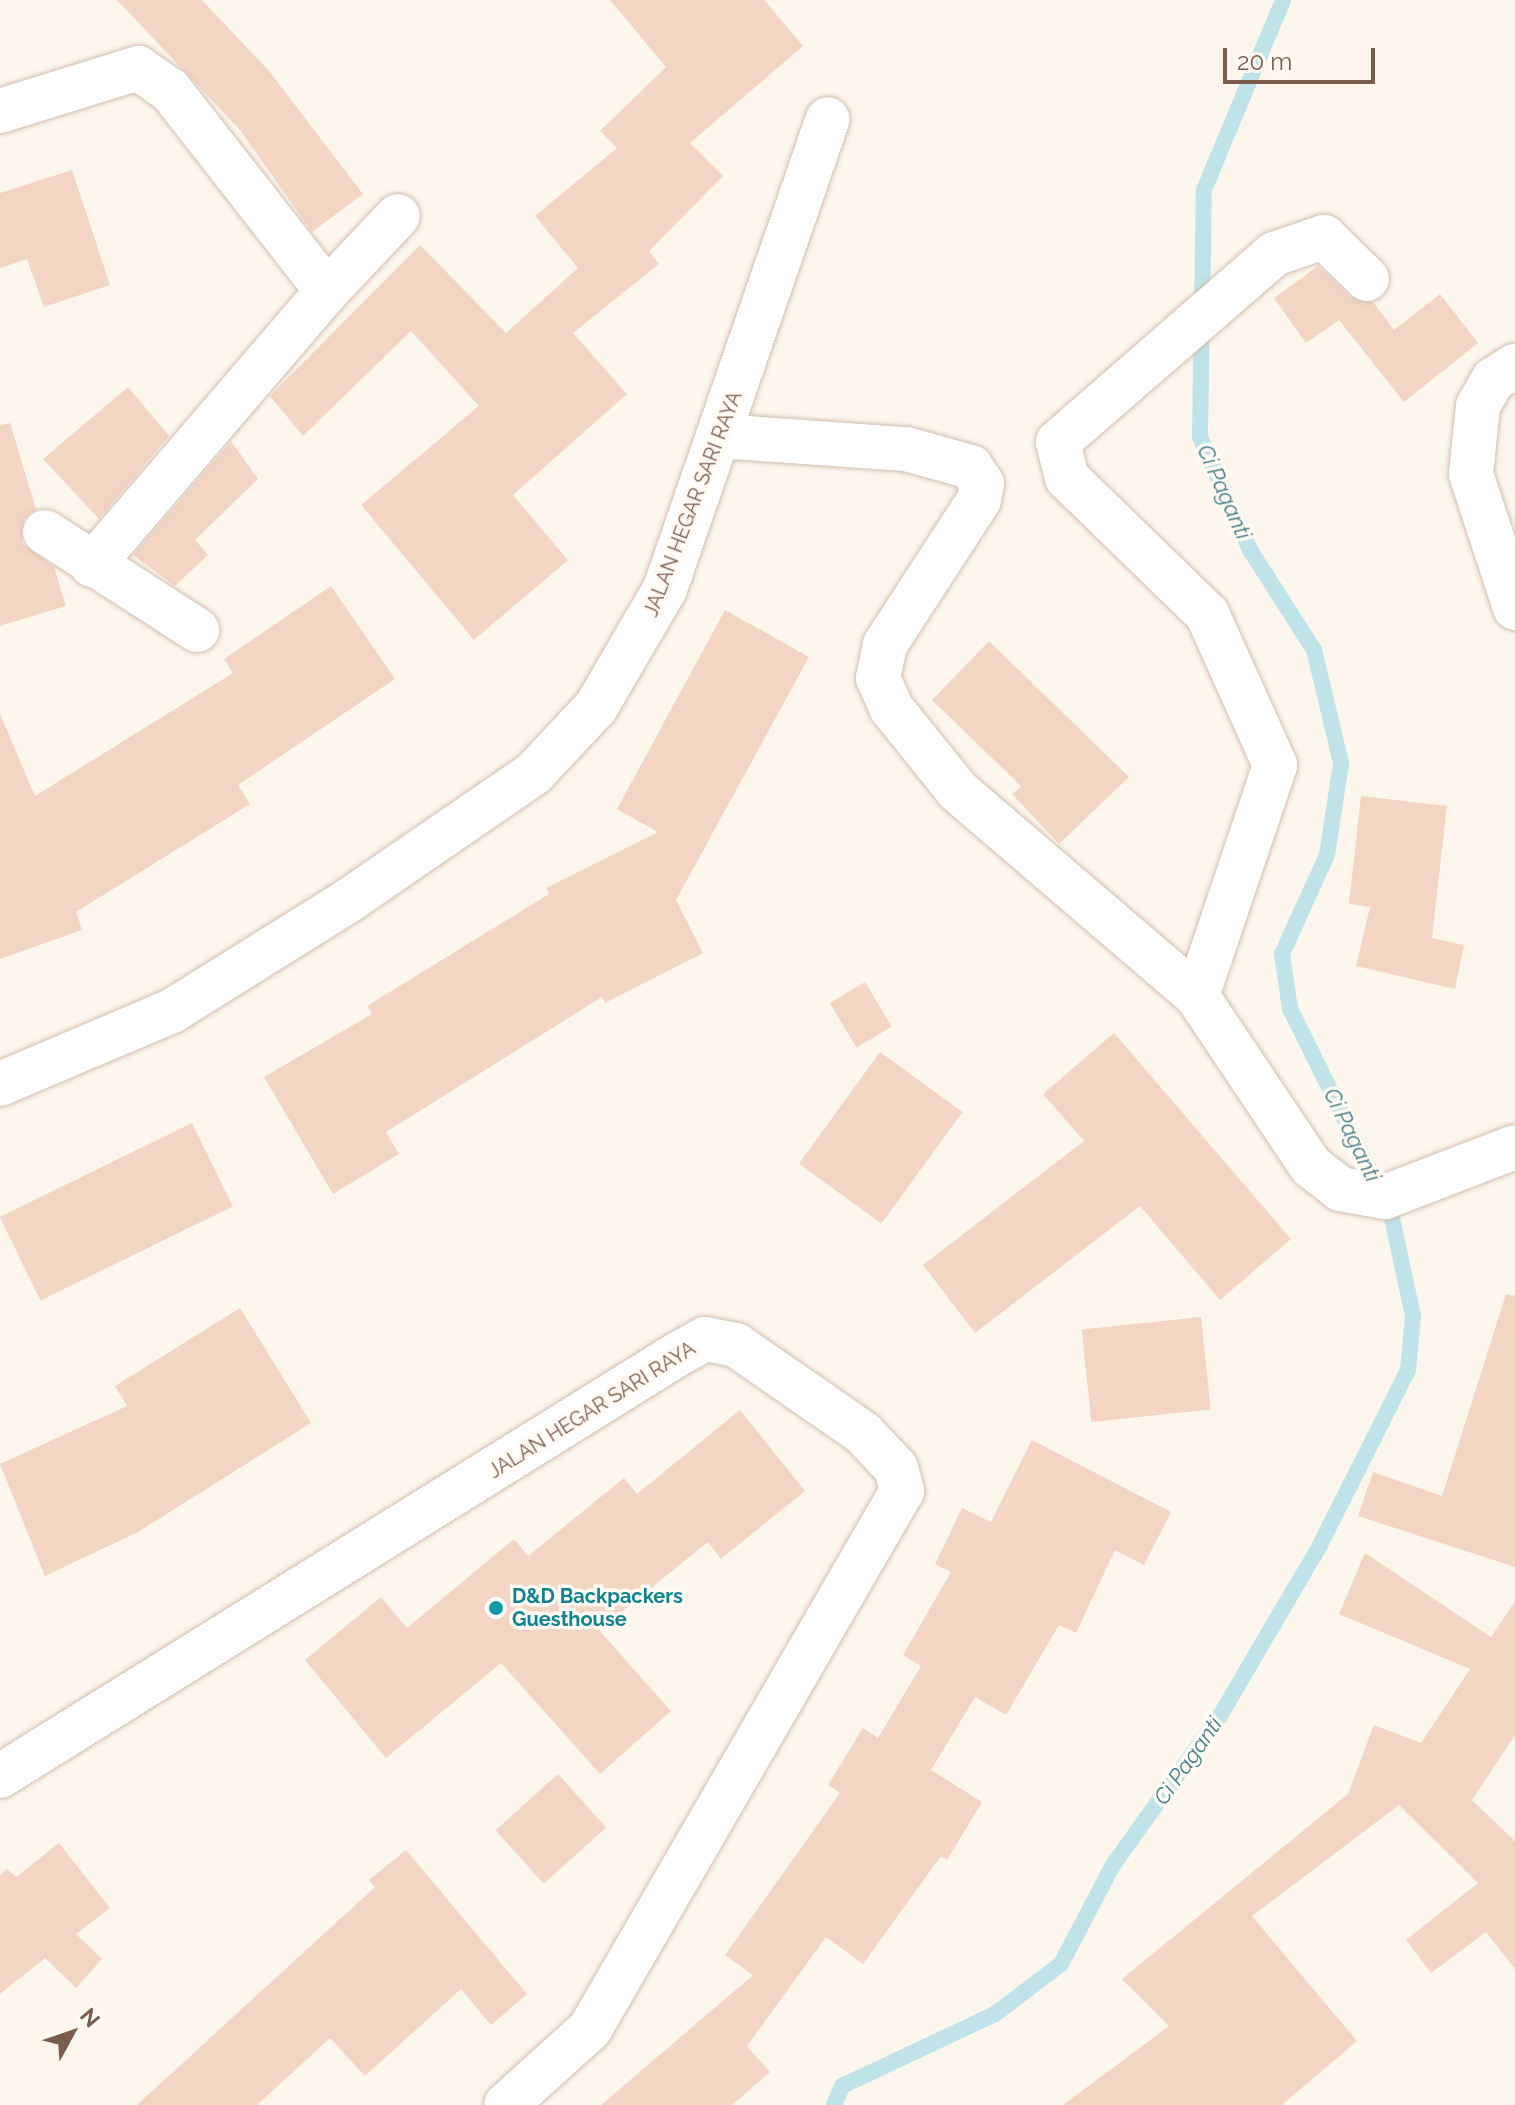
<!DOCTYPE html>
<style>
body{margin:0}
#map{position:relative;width:1515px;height:2105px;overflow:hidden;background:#fdf6ec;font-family:Raleway,sans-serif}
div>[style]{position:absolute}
.stream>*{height:16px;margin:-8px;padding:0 8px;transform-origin:8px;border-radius:8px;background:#bfe3e8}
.building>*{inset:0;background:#f3d5c3;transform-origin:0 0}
.roads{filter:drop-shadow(0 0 2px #d1beb0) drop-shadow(0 0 2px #d1beb0)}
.minor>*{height:44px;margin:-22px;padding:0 22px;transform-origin:22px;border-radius:22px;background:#fff}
.dots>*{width:22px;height:22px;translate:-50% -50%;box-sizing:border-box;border:4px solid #fffaf3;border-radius:50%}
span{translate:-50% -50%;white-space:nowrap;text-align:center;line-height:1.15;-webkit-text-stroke:7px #fffaf3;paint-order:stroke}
.street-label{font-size:20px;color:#7a5c4d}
.culture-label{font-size:20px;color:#0d838f;font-weight:700}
.left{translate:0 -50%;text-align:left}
.water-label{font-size:22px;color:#437c86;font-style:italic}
.north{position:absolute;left:32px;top:1993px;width:80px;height:80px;-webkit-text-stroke:6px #fffaf3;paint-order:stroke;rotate:50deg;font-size:22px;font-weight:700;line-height:32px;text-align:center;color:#7a5c4d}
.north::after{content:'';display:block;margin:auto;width:28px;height:36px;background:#7a5c4d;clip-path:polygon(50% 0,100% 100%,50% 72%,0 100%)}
.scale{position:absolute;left:1223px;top:48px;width:152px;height:36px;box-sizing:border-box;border:4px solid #7a5c4d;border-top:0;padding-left:10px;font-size:24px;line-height:28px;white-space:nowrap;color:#7a5c4d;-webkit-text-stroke:6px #fffaf3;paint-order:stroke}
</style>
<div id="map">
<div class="stream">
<div style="left:834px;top:2105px;width:21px;rotate:-67deg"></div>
<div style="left:842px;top:2086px;width:169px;rotate:-25.2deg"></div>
<div style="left:995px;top:2014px;width:83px;rotate:-37.1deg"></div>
<div style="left:1061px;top:1964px;width:112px;rotate:-62.3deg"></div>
<div style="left:1113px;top:1865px;width:186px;rotate:-54.4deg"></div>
<div style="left:1221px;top:1714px;width:196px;rotate:-59.6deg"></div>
<div style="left:1320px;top:1545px;width:196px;rotate:-63.3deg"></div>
<div style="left:1408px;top:1370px;width:54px;rotate:-84.7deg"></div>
<div style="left:1413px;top:1316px;width:105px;rotate:-102.1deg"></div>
<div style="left:1391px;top:1213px;width:228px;rotate:-116.3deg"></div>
<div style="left:1290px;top:1009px;width:56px;rotate:-98.3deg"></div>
<div style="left:1282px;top:954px;width:109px;rotate:-65.6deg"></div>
<div style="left:1327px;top:855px;width:93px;rotate:-81.3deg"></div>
<div style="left:1341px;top:763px;width:116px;rotate:-103.4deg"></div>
<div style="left:1314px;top:650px;width:119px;rotate:-122.6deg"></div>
<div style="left:1250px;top:550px;width:124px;rotate:-113.9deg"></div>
<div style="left:1200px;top:437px;width:247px;rotate:-89.1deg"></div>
<div style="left:1204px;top:190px;width:206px;rotate:-67.4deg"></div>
</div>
<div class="building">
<div style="clip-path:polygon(117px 0,202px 0,269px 71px,363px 194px,312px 232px,240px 130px)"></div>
<div style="clip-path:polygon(610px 0,764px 0,803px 46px,690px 143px,723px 176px,649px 251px,659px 264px,573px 333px,627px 394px,513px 495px,568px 560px,474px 640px,361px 505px,479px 406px,411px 331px,303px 436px,270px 396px,420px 245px,506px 333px,578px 268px,535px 216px,617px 148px,600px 131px,666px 67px)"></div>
<div style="clip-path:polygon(72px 170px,110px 285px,44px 307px,27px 259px,0 268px,0 193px)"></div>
<div style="clip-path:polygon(1318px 266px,1350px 297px,1374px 303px,1394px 330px,1440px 294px,1478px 343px,1404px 402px,1339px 320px,1306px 343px,1274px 298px)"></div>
<div style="clip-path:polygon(128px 387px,169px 436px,99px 519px,43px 459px)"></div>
<div style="clip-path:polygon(10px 423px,36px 509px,24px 519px,22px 543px,54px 567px,66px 606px,0 626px,0 425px)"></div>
<div style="clip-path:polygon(231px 441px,258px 479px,195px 540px,208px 555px,175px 586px,133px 555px)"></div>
<div style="clip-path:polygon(331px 586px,395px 679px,238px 785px,250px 804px,76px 912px,82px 930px,0 959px,0 714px,35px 796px,233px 673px,224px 659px)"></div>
<div style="clip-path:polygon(725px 610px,809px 657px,676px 900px,703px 953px,605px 1003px,602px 997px,386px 1132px,399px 1154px,333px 1194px,264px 1077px,372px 1014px,367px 1006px,549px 894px,546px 888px,658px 832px,617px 809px)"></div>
<div style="clip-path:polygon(989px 641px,1129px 777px,1059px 844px,1012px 794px,1021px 786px,932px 700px)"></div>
<div style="clip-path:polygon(1361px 796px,1447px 806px,1432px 938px,1464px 945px,1455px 989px,1356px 966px,1370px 907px,1349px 904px)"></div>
<div style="left:865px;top:982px;width:52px;height:41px;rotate:59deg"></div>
<div style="clip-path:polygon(1114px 1033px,1291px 1239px,1220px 1300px,1140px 1206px,975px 1333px,923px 1265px,1084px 1141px,1043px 1094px)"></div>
<div style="left:880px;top:1052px;width:102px;height:138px;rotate:36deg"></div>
<div style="left:192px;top:1123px;width:93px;height:214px;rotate:64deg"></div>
<div style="clip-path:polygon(1506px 1294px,1515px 1296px,1515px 1567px,1358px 1516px,1373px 1472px,1442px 1496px)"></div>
<div style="clip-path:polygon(240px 1308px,311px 1423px,138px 1532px,45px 1576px,0 1464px,127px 1406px,115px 1386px)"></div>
<div style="left:1201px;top:1317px;width:93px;height:120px;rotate:84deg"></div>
<div style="clip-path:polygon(740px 1410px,805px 1491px,721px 1559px,708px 1542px,599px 1630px,671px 1711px,600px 1774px,501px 1663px,386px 1758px,305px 1660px,381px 1597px,407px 1628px,514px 1539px,528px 1556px,624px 1478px,637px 1494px)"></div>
<div style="clip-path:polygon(1032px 1440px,1171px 1512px,1144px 1565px,1115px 1550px,1076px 1633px,1059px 1625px,1006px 1715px,975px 1697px,931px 1770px,982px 1802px,947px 1860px,941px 1856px,863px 1964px,826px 1937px,747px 2046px,770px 2072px,732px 2105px,601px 2105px,753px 1975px,725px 1955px,840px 1793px,828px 1785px,863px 1728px,878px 1738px,921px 1666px,903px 1655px,951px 1572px,935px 1564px,962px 1508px,991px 1522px)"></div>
<div style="clip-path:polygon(1365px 1553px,1491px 1637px,1515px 1601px,1515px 1735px,1472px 1800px,1515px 1841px,1515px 1969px,1486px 1932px,1431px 1973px,1406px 1940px,1478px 1883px,1399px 1805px,1252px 1916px,1357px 2041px,1282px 2105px,1063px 2105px,1169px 2026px,1122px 1979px,1348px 1794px,1374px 1725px,1421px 1743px,1470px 1669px,1339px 1614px)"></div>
<div style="left:558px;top:1774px;width:72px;height:84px;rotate:48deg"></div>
<div style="clip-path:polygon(59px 1843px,110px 1908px,76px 1934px,102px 1959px,76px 1988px,45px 1958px,0 1994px,0 1875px,7px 1869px,16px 1877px)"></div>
<div style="clip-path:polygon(406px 1850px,527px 1994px,491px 2025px,461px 1989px,365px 2076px,330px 2038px,257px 2105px,137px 2105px,375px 1887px,369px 1880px)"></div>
</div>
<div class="roads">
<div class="minor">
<div style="left:0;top:111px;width:145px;rotate:-17.3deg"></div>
<div style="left:138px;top:68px;width:39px;rotate:35deg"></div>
<div style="left:170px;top:90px;width:255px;rotate:52deg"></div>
<div style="left:327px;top:291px;width:361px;rotate:130.6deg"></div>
<div style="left:327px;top:291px;width:103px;rotate:-46.6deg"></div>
<div style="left:1515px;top:366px;width:26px;rotate:148deg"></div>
<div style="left:1493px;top:380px;width:30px;rotate:120deg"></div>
<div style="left:1478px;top:406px;width:68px;rotate:95.9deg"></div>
<div style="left:1471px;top:474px;width:141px;rotate:71.8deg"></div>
<div style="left:718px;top:436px;width:188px;rotate:4deg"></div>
<div style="left:906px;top:449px;width:67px;rotate:15.5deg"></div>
<div style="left:971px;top:467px;width:20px;rotate:57deg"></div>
<div style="left:982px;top:484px;width:16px;rotate:101deg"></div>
<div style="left:979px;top:500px;width:173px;rotate:123deg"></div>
<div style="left:885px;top:645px;width:34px;rotate:102deg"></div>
<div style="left:878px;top:678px;width:34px;rotate:66deg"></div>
<div style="left:892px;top:709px;width:105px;rotate:51.2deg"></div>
<div style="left:958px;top:791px;width:315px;rotate:40.6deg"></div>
<div style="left:1197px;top:996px;width:205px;rotate:56.2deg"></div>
<div style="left:1311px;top:1166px;width:37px;rotate:38deg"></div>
<div style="left:1340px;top:1189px;width:46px;rotate:10.1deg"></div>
<div style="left:1385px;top:1197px;width:139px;rotate:-21deg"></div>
<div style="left:45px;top:532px;width:181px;rotate:32.8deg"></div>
<div style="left:1197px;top:996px;width:244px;rotate:-71.3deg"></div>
<div style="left:1275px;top:765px;width:166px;rotate:-114.2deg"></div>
<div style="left:1207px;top:614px;width:195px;rotate:-135.8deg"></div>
<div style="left:1067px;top:478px;width:37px;rotate:-104deg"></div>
<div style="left:1058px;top:442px;width:286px;rotate:-41deg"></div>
<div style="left:1274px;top:254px;width:53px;rotate:-18.8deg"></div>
<div style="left:1324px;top:237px;width:60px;rotate:44.3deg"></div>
<div style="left:0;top:1084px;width:187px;rotate:-23deg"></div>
<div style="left:172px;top:1011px;width:208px;rotate:-32deg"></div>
<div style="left:348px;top:901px;width:226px;rotate:-34.5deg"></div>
<div style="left:534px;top:773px;width:91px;rotate:-46.8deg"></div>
<div style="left:596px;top:707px;width:137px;rotate:-59.7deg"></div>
<div style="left:665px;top:589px;width:497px;rotate:-70.9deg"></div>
<div style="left:0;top:1776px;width:799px;rotate:-31.9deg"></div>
<div style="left:678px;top:1354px;width:31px;rotate:-29deg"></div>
<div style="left:705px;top:1339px;width:32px;rotate:11deg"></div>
<div style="left:736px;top:1345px;width:155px;rotate:34.7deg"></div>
<div style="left:863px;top:1433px;width:48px;rotate:46.7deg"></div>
<div style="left:896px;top:1468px;width:24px;rotate:75deg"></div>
<div style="left:902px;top:1491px;width:622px;rotate:120.11deg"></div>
<div style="left:590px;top:2029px;width:113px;rotate:137.9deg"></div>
</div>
</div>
<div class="dots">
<div style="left:496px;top:1608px;background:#0f9aa8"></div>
</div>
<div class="street-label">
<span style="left:693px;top:504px;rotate:-69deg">JALAN HEGAR SARI RAYA</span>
<span style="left:592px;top:1410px;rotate:-32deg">JALAN HEGAR SARI RAYA</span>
</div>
<div class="culture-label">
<span class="left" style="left:512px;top:1608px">D&amp;D Backpackers<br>Guesthouse</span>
</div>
<div class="water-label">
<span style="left:1224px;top:492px;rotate:66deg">Ci Paganti</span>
<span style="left:1352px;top:1135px;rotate:64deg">Ci Paganti</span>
<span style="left:1188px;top:1761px;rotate:-55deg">Ci Paganti</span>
</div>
<div class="north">N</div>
<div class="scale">20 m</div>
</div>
